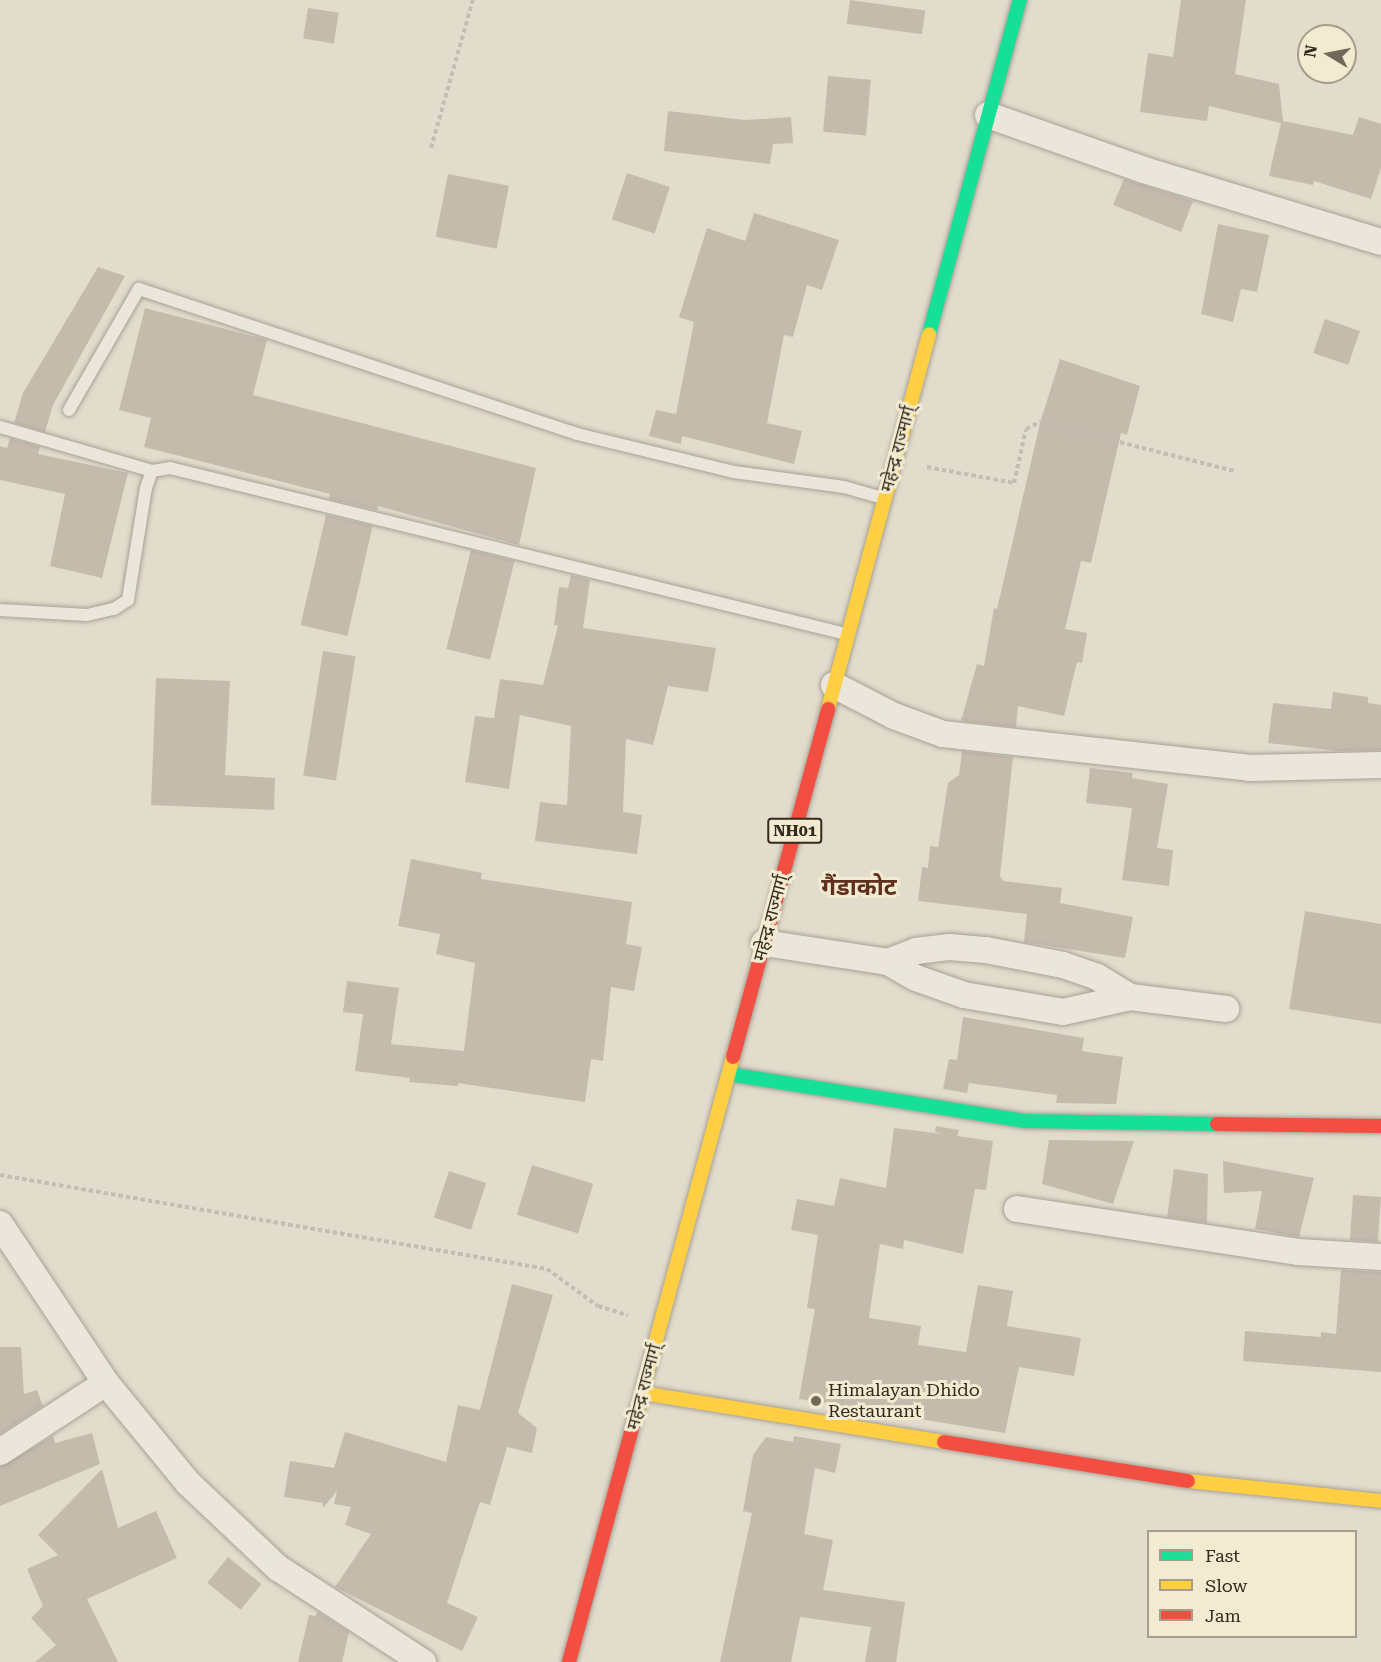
<!DOCTYPE html>
<meta charset="utf-8">
<style>
body{margin:0}
#map{position:relative;width:1381px;height:1662px;overflow:hidden;background:#e2dccc;font-family:"Roboto Serif","Noto Sans Devanagari",serif}
div>[style]{position:absolute}
.building>*{inset:0;background:#c5bbad;transform-origin:0 0}
.path>*{height:4px;margin-top:-2px;transform-origin:0;background:repeating-linear-gradient(90deg,#c3bdb3 0 4.5px,transparent 0 7.5px)}
.roads{filter:drop-shadow(0 0 2px #a7a195) drop-shadow(0 0 2px #a7a195)}
.lane>*{height:12px;margin:-6px;padding:0 6px;transform-origin:6px;border-radius:6px;background:#eae6dc}
.street>*{height:26px;margin:-13px;padding:0 13px;transform-origin:13px;border-radius:13px;background:#eae6dc}
.fast>*{height:14px;margin:-7px;padding:0 7px;transform-origin:7px;border-radius:7px;background:#16e098}
.slow>*{height:14px;margin:-7px;padding:0 7px;transform-origin:7px;border-radius:7px;background:#ffcf43}
.jam>*{height:14px;margin:-7px;padding:0 7px;transform-origin:7px;border-radius:7px;background:#f24e42}
.dots>*{width:16px;height:16px;translate:-50% -50%;box-sizing:border-box;border:3px solid #f3ebd1;border-radius:50%}
span{translate:-50% -50%;white-space:nowrap;text-align:center;line-height:1.15;-webkit-text-stroke:6px #f3ebd1;paint-order:stroke}
.shield-label span{padding:2px 4px;background:#f3ebd1;border:2px solid;border-radius:4px;-webkit-text-stroke-width:0}
.shield-label{font-size:16px;color:#352a1d;font-weight:700}
.street-label{font-size:18px;color:#352a1d}
.poi-label{font-size:18px;color:#352a1d}
.left{translate:0 -50%;text-align:left}
.district-label{font-size:24px;color:#5f2f1f;font-weight:700}
.legend{position:absolute;left:1147px;top:1530px;width:210px;height:108px;box-sizing:border-box;background:#f3ebd1;border:2px solid #a79e89;margin:0;padding:8px 10px;list-style:none;font-size:18px;color:#352a1d}
.legend li{display:flex;align-items:center;gap:12px;height:30px}
.legend b{width:30px;border:2px solid #a79e89}
.north{position:absolute;left:1297px;top:24px;width:60px;height:60px;box-sizing:border-box;background:#f3ebd1;border:2px solid #a79e89;border-radius:50%;rotate:280deg;font-size:16px;font-weight:700;line-height:24px;text-align:center;color:#352a1d}
.north::after{content:'';display:block;margin:auto;width:21px;height:27px;background:#72685a;clip-path:polygon(50% 0,100% 100%,50% 72%,0 100%)}
</style>
<div id="map">
<div class="building">
<div style="left:850px;top:0;width:76px;height:24px;rotate:8deg"></div>
<div style="clip-path:polygon(1181px 0,1246px 0,1235px 74px,1279px 84px,1283px 121px,1353px 135px,1359px 117px,1381px 124px,1381px 168px,1371px 199px,1314px 181px,1313px 185px,1269px 176px,1281px 123px,1209px 106px,1207px 121px,1140px 112px,1148px 53px,1173px 57px)"></div>
<div style="left:308px;top:8px;width:31px;height:31px;rotate:9deg"></div>
<div style="left:828px;top:76px;width:43px;height:56px;rotate:5deg"></div>
<div style="clip-path:polygon(668px 111px,745px 120px,791px 117px,793px 143px,773px 144px,770px 164px,664px 151px)"></div>
<div style="left:627px;top:173px;width:45px;height:49px;rotate:18deg"></div>
<div style="left:448px;top:174px;width:62px;height:64px;rotate:11deg"></div>
<div style="clip-path:polygon(1124px 179px,1193px 201px,1181px 232px,1113px 205px)"></div>
<div style="clip-path:polygon(754px 213px,839px 240px,822px 290px,807px 285px,793px 337px,784px 335px,767px 423px,802px 431px,794px 464px,682px 436px,681px 444px,649px 436px,656px 410px,676px 414px,694px 322px,679px 317px,707px 228px,745px 241px)"></div>
<div style="clip-path:polygon(1218px 224px,1269px 235px,1257px 292px,1241px 289px,1233px 322px,1201px 314px)"></div>
<div style="clip-path:polygon(98px 267px,125px 276px,53px 405px,45px 432px,14px 423px,23px 393px)"></div>
<div style="clip-path:polygon(145px 308px,267px 340px,253px 395px,536px 468px,519px 545px,378px 506px,377px 510px,329px 499px,330px 494px,144px 447px,151px 418px,119px 410px)"></div>
<div style="left:1325px;top:319px;width:37px;height:36px;rotate:19deg"></div>
<div style="clip-path:polygon(1060px 359px,1140px 386px,1127px 435px,1121px 433px,1091px 563px,1081px 561px,1065px 629px,1087px 633px,1082px 663px,1077px 662px,1064px 716px,1018px 706px,1016px 727px,961px 721px,977px 664px,984px 666px,994px 608px,997px 609px,1040px 423px)"></div>
<div style="clip-path:polygon(10px 438px,40px 447px,38px 454px,128px 473px,102px 578px,50px 566px,65px 494px,0 480px,0 446px,7px 448px)"></div>
<div style="left:326px;top:515px;width:48px;height:113px;rotate:13deg"></div>
<div style="left:471px;top:550px;width:45px;height:102px;rotate:14deg"></div>
<div style="clip-path:polygon(571px 575px,590px 580px,583px 628px,716px 648px,708px 692px,668px 686px,653px 745px,626px 739px,623px 812px,642px 815px,637px 854px,535px 841px,540px 802px,567px 805px,571px 726px,520px 715px,509px 789px,465px 782px,475px 716px,494px 718px,500px 679px,543px 685px,558px 626px,554px 625px,559px 587px,568px 588px)"></div>
<div style="left:323px;top:651px;width:33px;height:126px;rotate:9deg"></div>
<div style="clip-path:polygon(156px 678px,230px 681px,225px 775px,275px 778px,274px 810px,151px 805px)"></div>
<div style="clip-path:polygon(1333px 692px,1368px 697px,1368px 703px,1381px 705px,1381px 750px,1339px 751px,1268px 743px,1273px 703px,1331px 709px)"></div>
<div style="clip-path:polygon(962px 751px,1013px 757px,1000px 876px,1003px 881px,1062px 888px,1060px 903px,1133px 917px,1125px 958px,1024px 942px,1027px 914px,918px 901px,922px 867px,928px 868px,930px 846px,938px 847px,948px 783px,959px 775px)"></div>
<div style="clip-path:polygon(1090px 768px,1133px 773px,1132px 778px,1168px 784px,1157px 848px,1173px 850px,1169px 886px,1122px 880px,1132px 808px,1086px 803px)"></div>
<div style="clip-path:polygon(411px 859px,482px 873px,481px 879px,632px 902px,626px 944px,642px 947px,634px 991px,611px 987px,603px 1061px,591px 1059px,585px 1102px,458px 1083px,458px 1086px,409px 1082px,410px 1078px,355px 1071px,363px 1014px,343px 1012px,347px 981px,399px 988px,391px 1044px,464px 1051px,475px 963px,436px 954px,440px 934px,398px 926px)"></div>
<div style="clip-path:polygon(1305px 911px,1381px 924px,1381px 1024px,1289px 1009px)"></div>
<div style="clip-path:polygon(963px 1017px,1084px 1038px,1082px 1051px,1123px 1057px,1116px 1104px,1056px 1103px,1057px 1095px,969px 1083px,967px 1093px,943px 1089px,949px 1059px,957px 1060px)"></div>
<div style="clip-path:polygon(936px 1126px,959px 1130px,957px 1136px,993px 1141px,986px 1190px,975px 1189px,963px 1254px,904px 1240px,903px 1249px,880px 1244px,869px 1318px,921px 1326px,918px 1345px,966px 1352px,978px 1285px,1013px 1291px,1007px 1326px,1081px 1338px,1074px 1376px,1019px 1367px,1005px 1433px,799px 1399px,815px 1309px,807px 1308px,818px 1235px,791px 1230px,797px 1199px,834px 1206px,840px 1178px,886px 1188px,894px 1128px,943px 1134px,935px 1132px)"></div>
<div style="clip-path:polygon(1049px 1140px,1134px 1141px,1113px 1204px,1042px 1184px)"></div>
<div style="clip-path:polygon(1223px 1161px,1314px 1178px,1299px 1237px,1255px 1229px,1262px 1191px,1224px 1193px)"></div>
<div style="left:532px;top:1165px;width:64px;height:52px;rotate:17deg"></div>
<div style="clip-path:polygon(1174px 1169px,1208px 1174px,1207px 1223px,1167px 1217px)"></div>
<div style="left:449px;top:1171px;width:39px;height:49px;rotate:18deg"></div>
<div style="left:1353px;top:1195px;width:28px;height:45px;rotate:4deg"></div>
<div style="clip-path:polygon(1341px 1270px,1381px 1272px,1381px 1372px,1243px 1361px,1245px 1331px,1321px 1337px,1321px 1332px,1336px 1334px)"></div>
<div style="clip-path:polygon(512px 1284px,553px 1295px,518px 1413px,537px 1428px,532px 1453px,507px 1447px,490px 1505px,480px 1502px,447px 1603px,478px 1617px,462px 1651px,335px 1587px,371px 1534px,345px 1525px,351px 1507px,334px 1504px,337px 1491px,323px 1508px,323px 1503px,284px 1497px,290px 1461px,334px 1468px,345px 1432px,446px 1462px,458px 1405px,480px 1410px)"></div>
<div style="clip-path:polygon(0 1347px,21px 1347px,24px 1394px,37px 1390px,43px 1406px,0 1434px)"></div>
<div style="clip-path:polygon(92px 1433px,100px 1464px,0 1506px,0 1467px,53px 1436px,55px 1443px)"></div>
<div style="clip-path:polygon(794px 1436px,841px 1444px,835px 1473px,815px 1468px,804px 1534px,833px 1540px,823px 1590px,905px 1602px,896px 1662px,865px 1662px,871px 1627px,800px 1617px,791px 1662px,720px 1662px,752px 1513px,743px 1511px,753px 1455px,766px 1437px,793px 1442px)"></div>
<div style="clip-path:polygon(102px 1469px,118px 1528px,156px 1511px,177px 1558px,87px 1599px,118px 1662px,35px 1662px,56px 1645px,31px 1618px,43px 1606px,27px 1569px,58px 1555px,38px 1535px)"></div>
<div style="left:228px;top:1557px;width:43px;height:33px;rotate:39deg"></div>
<div style="clip-path:polygon(318px 1612px,349px 1632px,342px 1662px,298px 1662px,309px 1615px,315px 1616px)"></div>
</div>
<div class="path">
<div style="left:431px;top:148px;width:154px;rotate:-74.2deg"></div>
<div style="left:927px;top:467px;width:88px;rotate:10.4deg"></div>
<div style="left:1014px;top:483px;width:55px;rotate:-77.5deg"></div>
<div style="left:1026px;top:429px;width:16px;rotate:-27deg"></div>
<div style="left:1040px;top:422px;width:200px;rotate:14.2deg"></div>
<div style="left:0;top:1175px;width:555px;rotate:9.75deg"></div>
<div style="left:547px;top:1269px;width:63px;rotate:36deg"></div>
<div style="left:598px;top:1306px;width:31px;rotate:17deg"></div>
</div>
<div class="roads">
<div class="lane">
<div style="left:69px;top:410px;width:140px;rotate:-60deg"></div>
<div style="left:139px;top:289px;width:461px;rotate:18.3deg"></div>
<div style="left:577px;top:434px;width:162px;rotate:13.6deg"></div>
<div style="left:734px;top:472px;width:111px;rotate:7.8deg"></div>
<div style="left:844px;top:487px;width:40px;rotate:16deg"></div>
<div style="left:0;top:427px;width:158px;rotate:16.1deg"></div>
<div style="left:0;top:610px;width:87px;rotate:3.3deg"></div>
<div style="left:87px;top:615px;width:28px;rotate:-13deg"></div>
<div style="left:114px;top:609px;width:17px;rotate:-33deg"></div>
<div style="left:128px;top:600px;width:113px;rotate:-80.9deg"></div>
<div style="left:146px;top:488px;width:18px;rotate:-71deg"></div>
<div style="left:152px;top:471px;width:18px;rotate:-9deg"></div>
<div style="left:170px;top:468px;width:696px;rotate:13.8deg"></div>
</div>
<div class="street">
<div style="left:988px;top:115px;width:165px;rotate:19.4deg"></div>
<div style="left:1144px;top:170px;width:248px;rotate:16.9deg"></div>
<div style="left:834px;top:685px;width:68px;rotate:27.3deg"></div>
<div style="left:894px;top:716px;width:52px;rotate:20.2deg"></div>
<div style="left:943px;top:734px;width:309px;rotate:6.3deg"></div>
<div style="left:1250px;top:768px;width:131px;rotate:-1.3deg"></div>
<div style="left:764px;top:943px;width:125px;rotate:8.7deg"></div>
<div style="left:888px;top:962px;width:32px;rotate:30deg"></div>
<div style="left:916px;top:978px;width:51px;rotate:19.5deg"></div>
<div style="left:964px;top:995px;width:100px;rotate:9.7deg"></div>
<div style="left:1063px;top:1012px;width:69px;rotate:-12.6deg"></div>
<div style="left:1130px;top:997px;width:97px;rotate:7.1deg"></div>
<div style="left:888px;top:962px;width:30px;rotate:-21deg"></div>
<div style="left:916px;top:951px;width:34px;rotate:-7deg"></div>
<div style="left:950px;top:947px;width:36px;rotate:5deg"></div>
<div style="left:986px;top:950px;width:78px;rotate:11deg"></div>
<div style="left:1063px;top:965px;width:36px;rotate:19deg"></div>
<div style="left:1097px;top:977px;width:39px;rotate:31deg"></div>
<div style="left:1017px;top:1209px;width:284px;rotate:8.7deg"></div>
<div style="left:1298px;top:1252px;width:83px;rotate:3.4deg"></div>
<div style="left:0;top:1224px;width:191px;rotate:56.3deg"></div>
<div style="left:106px;top:1383px;width:129px;rotate:50.6deg"></div>
<div style="left:188px;top:1483px;width:124px;rotate:43.4deg"></div>
<div style="left:278px;top:1568px;width:173px;rotate:33deg"></div>
<div style="left:0;top:1452px;width:126px;rotate:-33.1deg"></div>
</div>
<div class="fast">
<div style="left:929px;top:334px;width:346px;rotate:-74.8deg"></div>
<div style="left:728px;top:1074px;width:300px;rotate:9deg"></div>
<div style="left:1024px;top:1121px;width:193px;rotate:0.9deg"></div>
</div>
<div class="slow">
<div style="left:828px;top:709px;width:388px;rotate:-74.9deg"></div>
<div style="left:642px;top:1393px;width:306px;rotate:9.2deg"></div>
<div style="left:636px;top:1414px;width:370px;rotate:-74.8deg"></div>
<div style="left:1188px;top:1481px;width:194px;rotate:5.9deg"></div>
</div>
<div class="jam">
<div style="left:733px;top:1057px;width:361px;rotate:-74.7deg"></div>
<div style="left:1217px;top:1124px;width:164px;rotate:0.7deg"></div>
<div style="left:944px;top:1442px;width:247px;rotate:9.1deg"></div>
<div style="left:569px;top:1662px;width:257px;rotate:-74.9deg"></div>
</div>
</div>
<div class="dots">
<div style="left:816px;top:1401px;background:#72685a"></div>
</div>
<div class="shield-label">
<span style="left:795px;top:831px">NH01</span>
</div>
<div class="street-label">
<span style="left:898px;top:449px;rotate:-75deg">महेन्द्र राज्मार्ग्</span>
<span style="left:771px;top:918px;rotate:-75deg">महेन्द्र राज्मार्ग्</span>
<span style="left:644px;top:1387px;rotate:-75deg">महेन्द्र राज्मार्ग्</span>
</div>
<div class="poi-label">
<span class="left" style="left:828px;top:1401px">Himalayan Dhido<br>Restaurant</span>
</div>
<div class="district-label">
<span style="left:859px;top:888px">गैंडाकोट</span>
</div>
<ul class="legend">
<li><b style="height:8px;background:#16e098"></b>Fast</li>
<li><b style="height:8px;background:#ffcf43"></b>Slow</li>
<li><b style="height:8px;background:#f24e42"></b>Jam</li>
</ul>
<div class="north">N</div>
</div>
